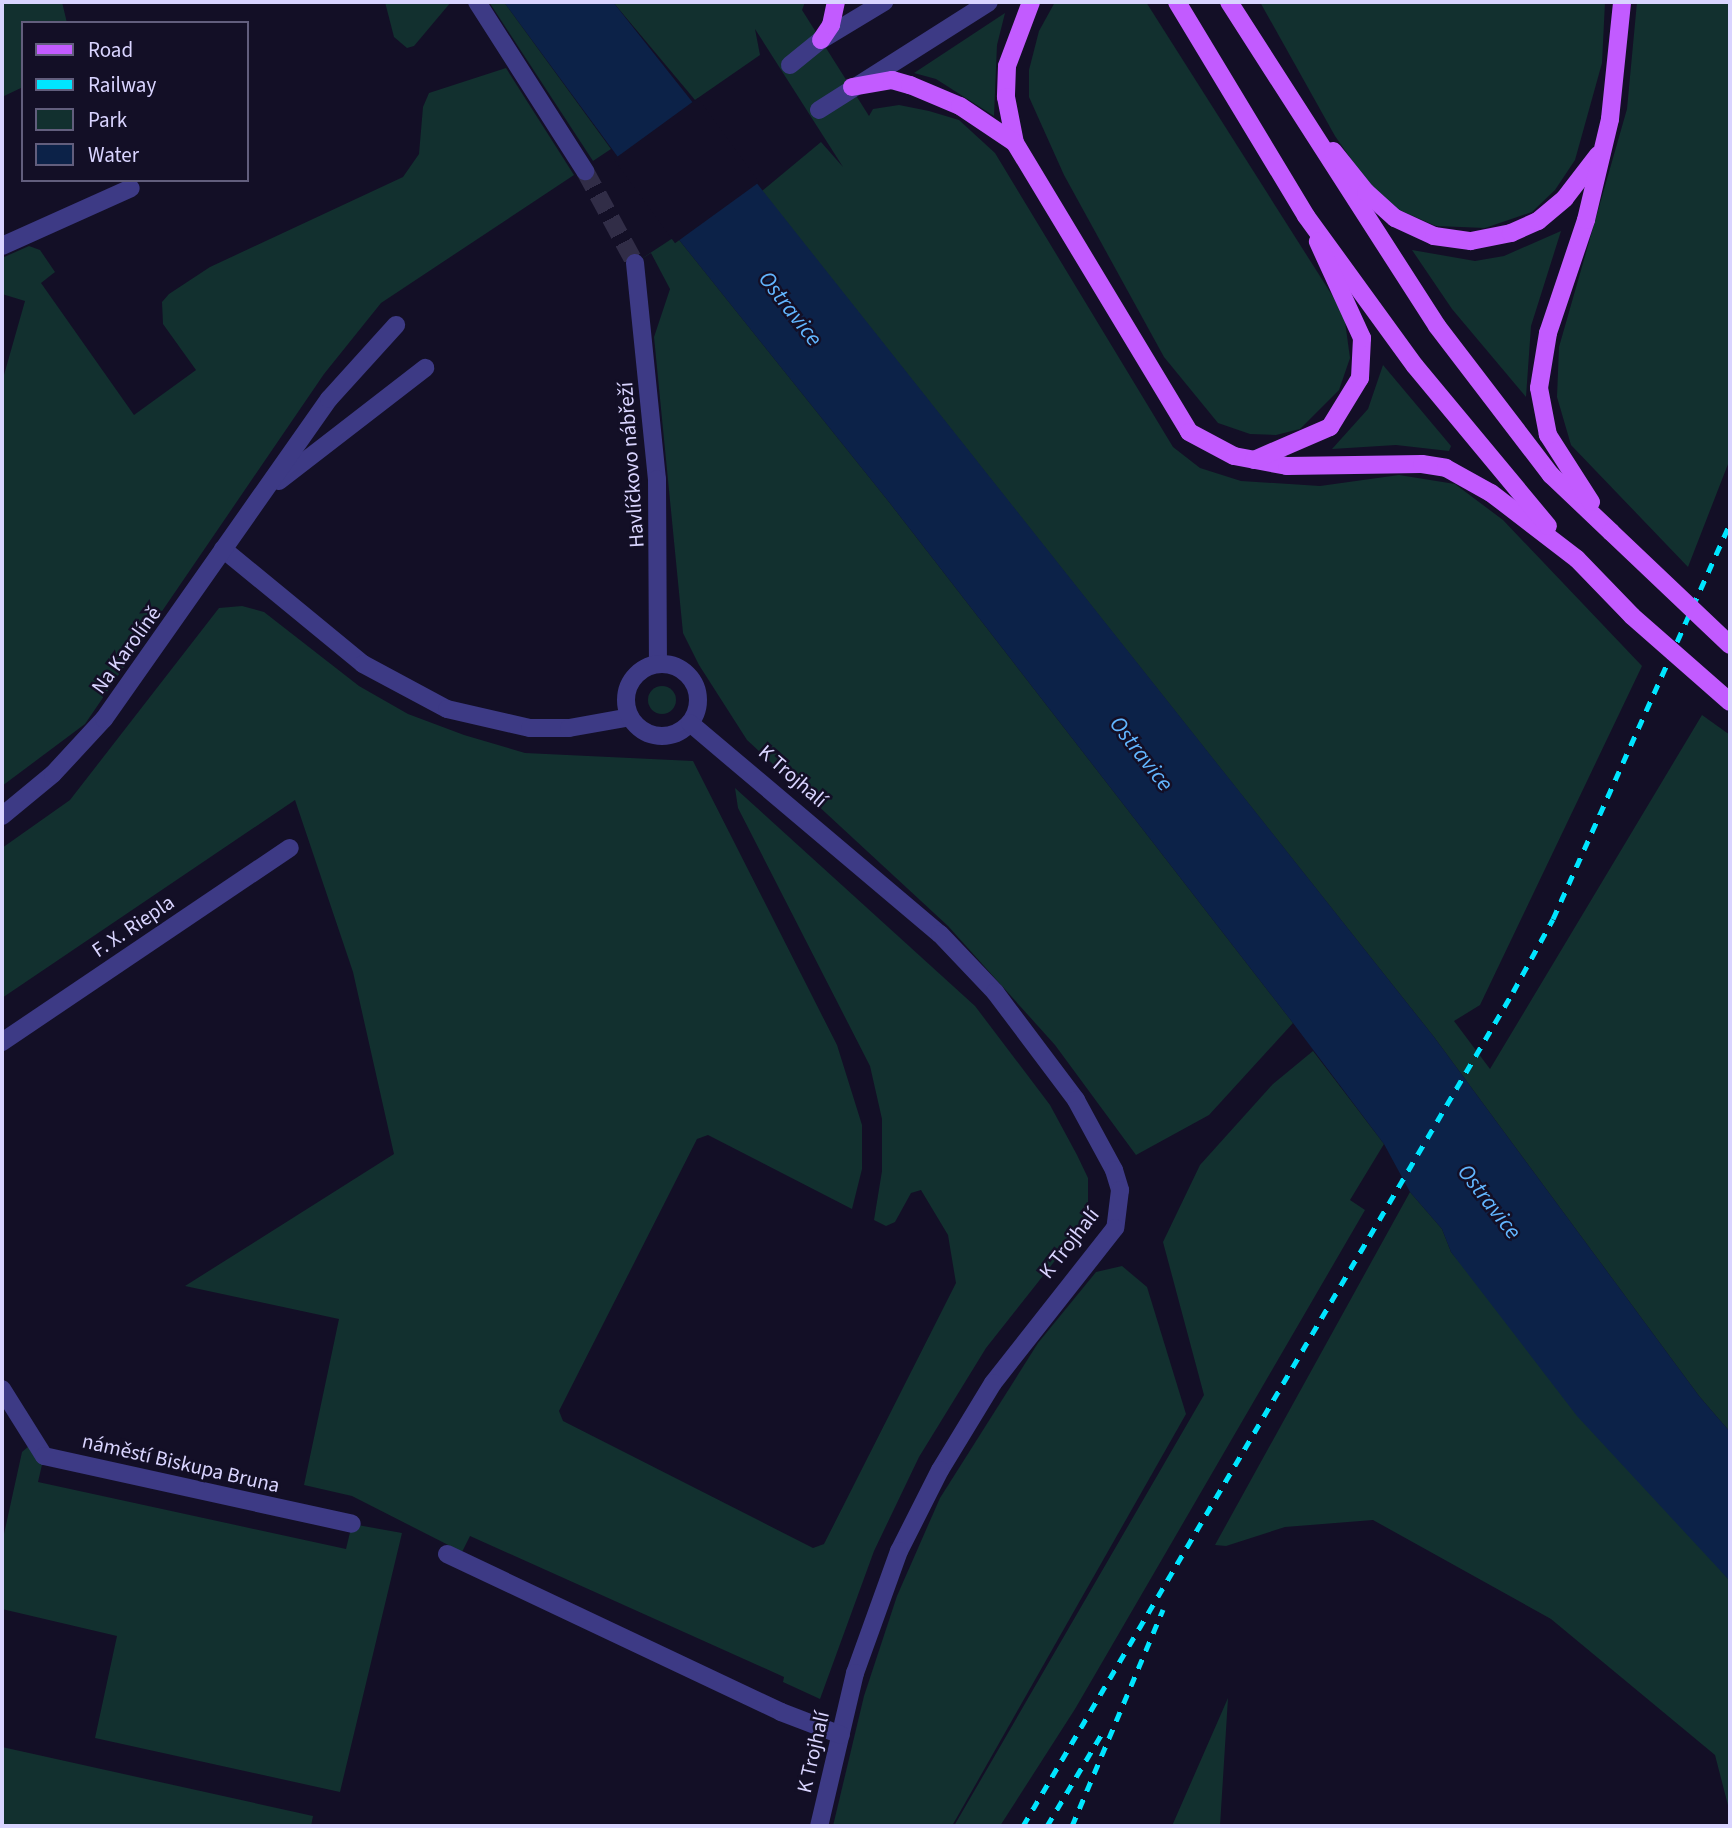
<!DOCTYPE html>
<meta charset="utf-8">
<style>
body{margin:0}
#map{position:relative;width:1732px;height:1828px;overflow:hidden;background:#130f26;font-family:"Source Sans 3",sans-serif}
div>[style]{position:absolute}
.green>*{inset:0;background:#12302f}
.round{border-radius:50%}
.water>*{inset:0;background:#0c2248}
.pier>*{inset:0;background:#130f26;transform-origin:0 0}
.minor-tunnel>*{height:18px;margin-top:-9px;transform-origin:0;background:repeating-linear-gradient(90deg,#312d47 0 18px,transparent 0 27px)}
.minor>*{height:18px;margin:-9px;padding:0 9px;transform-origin:9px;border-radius:9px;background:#3d3a85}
.minor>.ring{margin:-9px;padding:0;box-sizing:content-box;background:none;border:18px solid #3d3a85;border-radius:50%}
.major>*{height:18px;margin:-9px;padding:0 9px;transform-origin:9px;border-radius:9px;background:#c25bff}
.rail>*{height:5px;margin-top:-2.5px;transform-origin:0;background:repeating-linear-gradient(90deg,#00e5ff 0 10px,transparent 0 19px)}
.major-bridge>*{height:18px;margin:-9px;padding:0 9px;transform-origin:9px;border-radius:9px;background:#c25bff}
span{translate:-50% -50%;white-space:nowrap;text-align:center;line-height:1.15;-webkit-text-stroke:5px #130f26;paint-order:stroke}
.street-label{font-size:21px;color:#d9d4ff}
.water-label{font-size:23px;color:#62b6ff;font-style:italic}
.frame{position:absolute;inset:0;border:4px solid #d9d4ff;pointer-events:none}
.legend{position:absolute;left:21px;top:21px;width:228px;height:161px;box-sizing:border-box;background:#130f26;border:2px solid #625e7d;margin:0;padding:9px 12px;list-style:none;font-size:21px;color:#d9d4ff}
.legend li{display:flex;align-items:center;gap:14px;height:35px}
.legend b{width:35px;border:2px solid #625e7d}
</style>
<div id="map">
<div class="green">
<div style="clip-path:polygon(2px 2px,62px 2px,67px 23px,23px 23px,23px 87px,2px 97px)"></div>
<div style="clip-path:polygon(385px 2px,451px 2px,414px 46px,407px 48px,394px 37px)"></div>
<div style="clip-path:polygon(489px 2px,504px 2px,611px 149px,593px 161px)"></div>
<div style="clip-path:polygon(613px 2px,805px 2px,802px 10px,869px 116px,873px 109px,899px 105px,929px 111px,959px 120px,995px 153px,1173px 447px,1200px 468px,1241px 481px,1320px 486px,1399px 475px,1455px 484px,1503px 520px,1642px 666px,1480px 1005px,1454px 1021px,1490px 1069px,1702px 715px,1730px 735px,1730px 1432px,1699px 1396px,1434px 1037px,762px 191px,821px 142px,843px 167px,755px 29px,760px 55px,695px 100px)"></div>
<div style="clip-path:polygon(1055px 2px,1146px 2px,1344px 314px,1350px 358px,1339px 390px,1300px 429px,1276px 435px,1250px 434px,1218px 423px,1164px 357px,1064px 175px,1029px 97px,1029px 70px,1039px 31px)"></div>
<div style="clip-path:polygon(1260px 2px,1605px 2px,1602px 63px,1575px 160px,1555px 190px,1532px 212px,1485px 228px,1436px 226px,1397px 209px,1365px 179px,1335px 136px)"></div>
<div style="clip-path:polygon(1637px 2px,1730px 2px,1730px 459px,1688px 567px,1571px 445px,1557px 397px,1559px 347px,1627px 109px)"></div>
<div style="clip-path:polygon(1005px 13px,997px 45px,994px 116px,936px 79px,914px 73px)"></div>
<div style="clip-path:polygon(506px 68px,574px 175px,381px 303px,324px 374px,85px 724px,2px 786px,2px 382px,25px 301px,2px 294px,2px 258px,29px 246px,40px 250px,55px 272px,41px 283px,134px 415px,196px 370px,163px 324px,162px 302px,169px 294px,210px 267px,403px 177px,419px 154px,423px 107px,429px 93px)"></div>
<div style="clip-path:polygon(1561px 231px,1531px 326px,1526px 397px,1452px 309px,1412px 250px,1475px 261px,1504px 256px)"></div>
<div style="clip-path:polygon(676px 236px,889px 502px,1293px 1023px,1209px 1115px,1136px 1155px,1055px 1045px,948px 926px,747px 740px,699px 665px,683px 633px,654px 337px,670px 289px,651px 253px,635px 263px)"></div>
<div style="clip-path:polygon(1383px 365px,1451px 446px,1449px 451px,1396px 445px,1332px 449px,1368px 409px)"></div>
<div style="clip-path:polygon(242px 606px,264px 612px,359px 686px,408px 714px,464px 735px,525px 753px,693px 761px,837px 1045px,862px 1125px,862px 1169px,852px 1209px,708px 1135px,697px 1139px,559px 1411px,563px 1421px,813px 1548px,824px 1544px,956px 1283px,948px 1235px,921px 1190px,911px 1193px,895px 1222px,886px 1226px,874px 1220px,882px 1171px,882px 1119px,870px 1066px,738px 808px,735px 788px,975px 1006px,1050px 1105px,1077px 1155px,1088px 1178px,1088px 1207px,1080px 1229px,986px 1348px,919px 1457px,874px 1551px,820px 1699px,783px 1682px,784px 1677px,470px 1536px,462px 1552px,352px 1496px,304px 1485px,339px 1319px,185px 1286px,394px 1154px,353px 972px,295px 800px,2px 998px,2px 848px,70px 800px,219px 608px)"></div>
<div class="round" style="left:648px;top:686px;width:28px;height:28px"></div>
<div style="clip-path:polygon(1313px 1051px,1384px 1144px,1350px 1200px,1365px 1210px,1075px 1709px,1000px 1826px,954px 1826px,1204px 1395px,1163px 1242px,1200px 1165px,1273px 1084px)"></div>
<div style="clip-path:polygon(1410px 1192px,1442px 1229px,1451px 1252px,1730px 1581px,1730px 1813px,1715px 1755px,1551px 1619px,1373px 1520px,1285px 1527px,1226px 1546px,1215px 1545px)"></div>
<div style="clip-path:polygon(1122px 1266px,1147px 1287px,1186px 1414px,952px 1826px,833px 1826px,864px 1696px,897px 1596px,940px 1498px,1038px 1343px,1096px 1272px)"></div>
<div style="clip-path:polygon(29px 1446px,44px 1456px,38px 1482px,346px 1549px,352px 1524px,402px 1533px,340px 1792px,95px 1738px,117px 1636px,2px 1609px,2px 1543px,22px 1452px)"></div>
<div style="clip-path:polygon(1228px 1698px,1220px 1826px,1172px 1826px)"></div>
<div style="clip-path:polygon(2px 1747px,313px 1816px,311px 1826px,2px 1826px)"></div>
</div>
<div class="water">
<div style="clip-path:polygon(504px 2px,613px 2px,1434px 1037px,1699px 1396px,1730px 1432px,1730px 1581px,1577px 1416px,1451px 1252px,1442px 1229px,1410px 1192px,1384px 1144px,1293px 1023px,889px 502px,676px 236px)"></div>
</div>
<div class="pier">
<div style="left:698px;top:98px;width:104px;height:104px;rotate:54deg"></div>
</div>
<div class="minor-tunnel">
<div style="left:585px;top:171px;width:105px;rotate:61.5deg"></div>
</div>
<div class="minor">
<div style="left:477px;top:2px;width:201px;rotate:57.4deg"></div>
<div style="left:790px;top:65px;width:40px;rotate:-39deg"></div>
<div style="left:821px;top:40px;width:74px;rotate:-31.1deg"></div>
<div style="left:819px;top:110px;width:201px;rotate:-32.4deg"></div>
<div style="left:2px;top:246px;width:141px;rotate:-24.2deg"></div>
<div style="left:635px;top:263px;width:217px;rotate:84.2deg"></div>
<div style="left:657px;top:479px;width:185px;rotate:89.7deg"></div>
<div style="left:279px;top:481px;width:185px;rotate:-37.7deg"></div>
<div style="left:223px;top:549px;width:181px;rotate:39.4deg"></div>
<div style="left:363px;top:664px;width:95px;rotate:28.2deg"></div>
<div style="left:447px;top:709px;width:85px;rotate:12.9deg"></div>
<div style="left:530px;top:728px;width:39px"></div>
<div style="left:569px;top:728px;width:62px;rotate:-10.2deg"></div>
<div class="ring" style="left:626px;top:664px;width:54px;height:54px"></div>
<div style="left:690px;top:723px;width:327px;rotate:40.2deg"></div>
<div style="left:940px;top:934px;width:80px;rotate:46.5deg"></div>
<div style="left:995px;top:992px;width:135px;rotate:53.1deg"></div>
<div style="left:1076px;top:1100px;width:80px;rotate:61.5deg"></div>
<div style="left:1114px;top:1170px;width:21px;rotate:73deg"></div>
<div style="left:1120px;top:1190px;width:38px;rotate:97deg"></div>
<div style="left:1115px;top:1228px;width:197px;rotate:128.2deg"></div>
<div style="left:993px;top:1383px;width:102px;rotate:121.3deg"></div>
<div style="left:940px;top:1470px;width:91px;rotate:116.8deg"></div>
<div style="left:899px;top:1551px;width:130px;rotate:109.8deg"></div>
<div style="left:855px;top:1673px;width:157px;rotate:103.2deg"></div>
<div style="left:2px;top:816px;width:66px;rotate:-39.5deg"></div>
<div style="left:53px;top:774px;width:75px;rotate:-47.2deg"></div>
<div style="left:104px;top:719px;width:391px;rotate:-54.9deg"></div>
<div style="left:329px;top:399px;width:100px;rotate:-47.8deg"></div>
<div style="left:2px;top:1042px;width:347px;rotate:-34deg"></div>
<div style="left:2px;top:1389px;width:79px;rotate:57.9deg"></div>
<div style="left:44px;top:1456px;width:315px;rotate:12.4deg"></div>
<div style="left:447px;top:1554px;width:369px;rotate:25.3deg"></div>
<div style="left:781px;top:1712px;width:64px;rotate:21deg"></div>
</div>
<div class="major">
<div style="left:1031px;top:2px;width:68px;rotate:110.6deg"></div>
<div style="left:1007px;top:66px;width:31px;rotate:92deg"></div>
<div style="left:1006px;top:97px;width:47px;rotate:78.9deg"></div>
<div style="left:1015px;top:143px;width:337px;rotate:58.9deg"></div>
<div style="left:1189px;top:432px;width:51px;rotate:28.1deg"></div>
<div style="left:1234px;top:456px;width:54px;rotate:10.7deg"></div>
<div style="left:1287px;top:466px;width:135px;rotate:-0.8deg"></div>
<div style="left:1422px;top:464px;width:24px;rotate:9deg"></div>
<div style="left:1446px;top:468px;width:51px;rotate:29.1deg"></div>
<div style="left:1491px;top:493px;width:108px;rotate:37.5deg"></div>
<div style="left:1177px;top:2px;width:250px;rotate:58.9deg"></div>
<div style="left:1306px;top:216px;width:185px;rotate:54deg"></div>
<div style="left:1415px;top:366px;width:208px;rotate:50.3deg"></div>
<div style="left:1229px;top:2px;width:385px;rotate:57.3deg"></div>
<div style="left:1437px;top:326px;width:188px;rotate:52.6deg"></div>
<div style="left:1551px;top:475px;width:83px;rotate:43.5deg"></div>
<div style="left:821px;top:40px;width:18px;rotate:-56deg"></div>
<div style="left:831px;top:25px;width:24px;rotate:-78deg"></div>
<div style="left:852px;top:87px;width:41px;rotate:-9.9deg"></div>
<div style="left:892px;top:80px;width:19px;rotate:16deg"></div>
<div style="left:910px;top:85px;width:54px;rotate:22.8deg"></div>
<div style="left:960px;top:106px;width:66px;rotate:33.9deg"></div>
<div style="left:1333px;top:151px;width:53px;rotate:51.2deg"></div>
<div style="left:1366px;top:192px;width:39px;rotate:42deg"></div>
<div style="left:1395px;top:218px;width:43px;rotate:24.8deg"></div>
<div style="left:1434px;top:236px;width:37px;rotate:8deg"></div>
<div style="left:1471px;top:241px;width:41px;rotate:-11.3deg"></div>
<div style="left:1511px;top:233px;width:30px;rotate:-24deg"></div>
<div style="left:1538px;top:221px;width:35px;rotate:-40deg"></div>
<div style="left:1565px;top:198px;width:54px;rotate:-52.5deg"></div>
<div style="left:1254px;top:460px;width:83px;rotate:-23.5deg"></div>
<div style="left:1330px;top:427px;width:57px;rotate:-58.5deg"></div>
<div style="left:1360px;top:378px;width:40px;rotate:-87.1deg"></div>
<div style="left:1362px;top:338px;width:106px;rotate:-114.6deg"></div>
<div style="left:1591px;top:502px;width:80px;rotate:-122.7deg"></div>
<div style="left:1548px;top:435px;width:48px;rotate:-100.8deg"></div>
<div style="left:1539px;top:388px;width:56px;rotate:-80.7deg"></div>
<div style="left:1548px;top:333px;width:119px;rotate:-71.4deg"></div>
<div style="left:1586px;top:220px;width:104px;rotate:-76.6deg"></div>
<div style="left:1610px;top:119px;width:118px;rotate:-84.1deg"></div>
</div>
<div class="rail">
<div style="left:1023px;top:1826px;width:967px;rotate:-59.56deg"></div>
<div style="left:1513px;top:992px;width:83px;rotate:-61.3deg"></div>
<div style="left:1553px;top:919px;width:433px;rotate:-65.9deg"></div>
<div style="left:1047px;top:1826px;width:112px;rotate:-59.3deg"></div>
<div style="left:1072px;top:1826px;width:235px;rotate:-67.2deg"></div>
</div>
<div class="major-bridge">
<div style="left:1611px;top:532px;width:164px;rotate:43.5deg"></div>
<div style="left:1577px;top:559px;width:79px;rotate:46deg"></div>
<div style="left:1632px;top:616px;width:130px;rotate:41.3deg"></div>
</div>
<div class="street-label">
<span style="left:631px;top:465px;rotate:-94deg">Havlíčkovo nábřeží</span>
<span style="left:126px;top:650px;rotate:-54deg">Na Karolíně</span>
<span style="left:793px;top:776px;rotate:41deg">K Trojhalí</span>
<span style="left:133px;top:926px;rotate:-34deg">F. X. Riepla</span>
<span style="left:1069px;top:1243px;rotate:-52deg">K Trojhalí</span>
<span style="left:181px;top:1463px;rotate:13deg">náměstí Biskupa Bruna</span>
<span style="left:813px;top:1752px;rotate:-77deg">K Trojhalí</span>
</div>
<div class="water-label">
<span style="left:790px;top:309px;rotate:52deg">Ostravice</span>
<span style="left:1141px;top:754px;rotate:52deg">Ostravice</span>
<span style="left:1489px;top:1202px;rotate:52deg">Ostravice</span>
</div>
<div class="frame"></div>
<ul class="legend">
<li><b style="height:9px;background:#c25bff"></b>Road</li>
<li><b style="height:9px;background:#00e5ff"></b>Railway</li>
<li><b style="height:19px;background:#12302f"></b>Park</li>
<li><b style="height:19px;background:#0c2248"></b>Water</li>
</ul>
</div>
